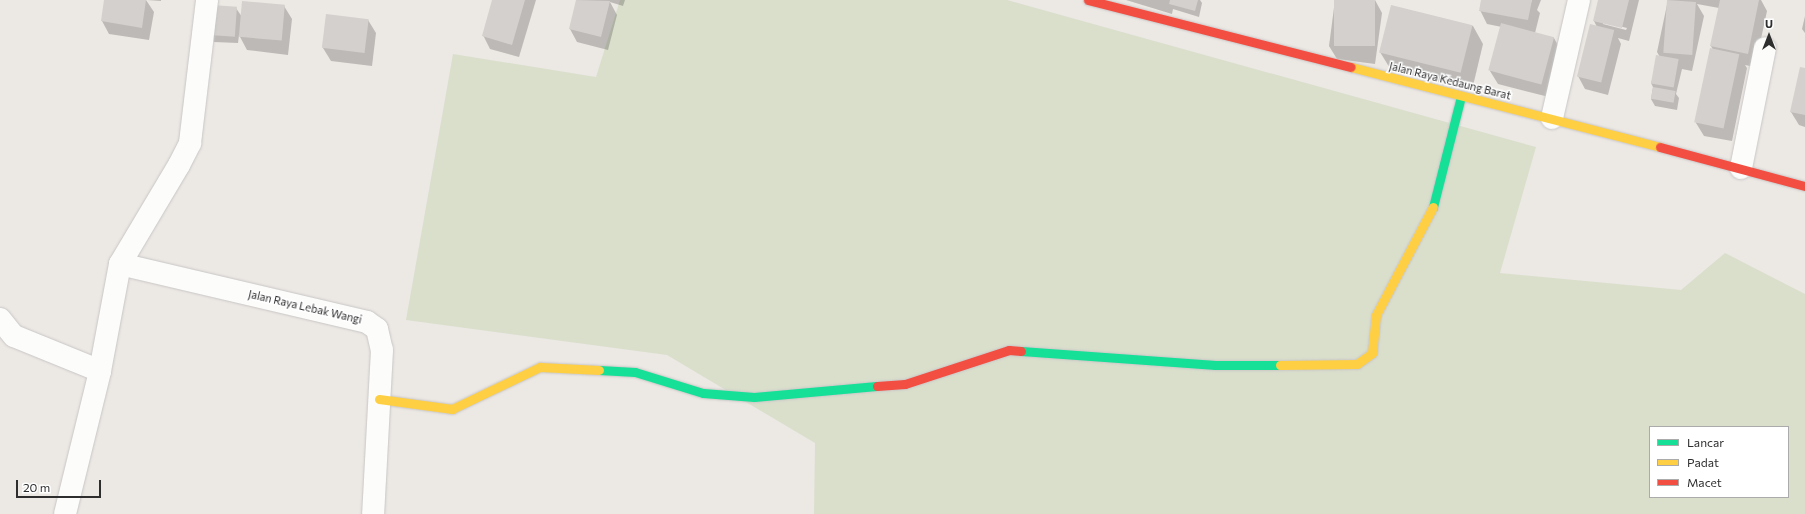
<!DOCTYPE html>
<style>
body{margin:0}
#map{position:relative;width:1805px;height:514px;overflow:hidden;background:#ece8e4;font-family:Commissioner,sans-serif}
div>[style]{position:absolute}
.cemetery>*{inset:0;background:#dadfcc}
.shadow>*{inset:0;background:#0003}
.building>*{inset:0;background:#d3d0cd;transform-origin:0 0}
.roads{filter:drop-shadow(0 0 1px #c8c6c6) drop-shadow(0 0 1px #c8c6c6)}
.street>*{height:22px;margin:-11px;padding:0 11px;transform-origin:11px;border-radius:11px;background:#fcfcfb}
.fast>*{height:9px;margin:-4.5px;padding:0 4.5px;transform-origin:4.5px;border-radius:4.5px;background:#16e098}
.slow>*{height:9px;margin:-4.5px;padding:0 4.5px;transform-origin:4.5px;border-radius:4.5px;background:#ffcf43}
.jam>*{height:9px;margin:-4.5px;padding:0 4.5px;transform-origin:4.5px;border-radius:4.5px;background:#f24e42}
span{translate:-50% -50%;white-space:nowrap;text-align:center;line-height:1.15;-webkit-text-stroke:3px #fff;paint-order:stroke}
.street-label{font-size:11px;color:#2e2e2e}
.legend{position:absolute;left:1649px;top:426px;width:140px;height:72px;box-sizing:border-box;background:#fff;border:1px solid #ababab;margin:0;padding:5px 7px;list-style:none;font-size:12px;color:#2e2e2e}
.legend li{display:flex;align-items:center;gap:8px;height:20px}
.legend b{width:20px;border:1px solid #ababab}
.north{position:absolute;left:1749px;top:16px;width:40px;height:40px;-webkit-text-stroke:3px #fff;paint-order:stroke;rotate:0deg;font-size:11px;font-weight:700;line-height:16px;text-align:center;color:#2e2e2e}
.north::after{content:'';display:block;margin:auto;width:14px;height:18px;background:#2e2e2e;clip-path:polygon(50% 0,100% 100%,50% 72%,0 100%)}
.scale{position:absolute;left:16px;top:480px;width:85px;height:18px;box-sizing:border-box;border:2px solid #2e2e2e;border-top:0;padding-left:5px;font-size:12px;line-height:14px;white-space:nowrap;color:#2e2e2e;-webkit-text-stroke:3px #fff;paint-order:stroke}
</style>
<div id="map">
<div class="cemetery">
<div style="clip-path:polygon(evenodd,620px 0,1007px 0,1536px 147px,1500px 273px,1681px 290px,1725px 253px,1805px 294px,1805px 514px,814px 514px,815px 443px,667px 355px,406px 320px,453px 54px,596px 77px,620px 0,1650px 427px,1788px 427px,1788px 497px,1650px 497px,1650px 427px)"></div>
</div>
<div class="shadow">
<div style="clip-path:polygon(105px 0,146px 0,154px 12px,149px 40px,109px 34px,102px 21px)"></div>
<div style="clip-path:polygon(147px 0,161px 0,161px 1px)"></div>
<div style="clip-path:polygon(493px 0,536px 0,519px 57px,490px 49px,483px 35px)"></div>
<div style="clip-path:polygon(577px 0,625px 0,623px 6px,610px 2px,617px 15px,608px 50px,577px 42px,570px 29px)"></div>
<div style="clip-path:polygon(1126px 0,1200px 0,1202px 3px,1199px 17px,1173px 9px,1172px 14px)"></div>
<div style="clip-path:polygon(1335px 0,1375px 0,1382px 13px,1375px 64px,1337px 59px,1329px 46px)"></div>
<div style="clip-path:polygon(1482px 0,1530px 0,1532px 2px,1532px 0,1541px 0,1537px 10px,1540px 13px,1535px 33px,1554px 38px,1561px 51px,1549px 97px,1498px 84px,1490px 71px,1502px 27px,1487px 24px,1480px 10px)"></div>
<div style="clip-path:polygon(evenodd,1599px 0,1639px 0,1629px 41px,1618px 38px,1621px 44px,1608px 95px,1585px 89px,1578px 76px,1597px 27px,1594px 21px,1599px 0,1603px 22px,1627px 28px,1626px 30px,1603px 24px,1603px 22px)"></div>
<div style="clip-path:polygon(1668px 0,1761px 0,1767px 11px,1755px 67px,1745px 65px,1747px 68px,1732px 141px,1704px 136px,1696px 123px,1713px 50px,1711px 46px,1719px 8px,1697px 4px,1704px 16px,1692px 71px,1682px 69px,1676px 94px,1679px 98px,1677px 110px,1655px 106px,1651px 99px,1653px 87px,1651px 83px,1660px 57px,1657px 52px)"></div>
<div style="clip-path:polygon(284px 6px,292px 19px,288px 55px,247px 50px,239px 35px,238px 43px,214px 42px,210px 35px,236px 8px,242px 17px)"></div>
<div style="clip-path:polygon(1392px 6px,1473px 26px,1483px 44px,1472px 90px,1391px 70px,1380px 52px)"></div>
<div style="clip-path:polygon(1805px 16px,1805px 33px,1802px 29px)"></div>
<div style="clip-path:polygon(368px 20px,376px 33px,372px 66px,331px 61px,323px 48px)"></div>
<div style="clip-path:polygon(1805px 69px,1805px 127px,1799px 125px,1791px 112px)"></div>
</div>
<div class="building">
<div style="clip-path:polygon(104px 0,146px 0,142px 28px,101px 21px)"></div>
<div style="clip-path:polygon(492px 0,525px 0,512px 45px,482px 36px)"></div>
<div style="clip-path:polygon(576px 0,610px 1px,601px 37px,569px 29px)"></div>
<div style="clip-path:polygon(1170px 0,1198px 0,1195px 11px,1169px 4px)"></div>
<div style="left:1334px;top:0;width:41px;height:46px"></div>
<div style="clip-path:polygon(1481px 0,1532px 0,1528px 20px,1479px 11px)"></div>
<div style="clip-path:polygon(1598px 0,1629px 0,1622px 28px,1593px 21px)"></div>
<div style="left:1667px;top:0;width:29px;height:53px;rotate:4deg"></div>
<div style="clip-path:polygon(1720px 0,1759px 0,1748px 54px,1710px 46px)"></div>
<div style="left:242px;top:1px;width:43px;height:36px;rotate:5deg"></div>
<div style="left:211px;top:5px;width:26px;height:30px;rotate:4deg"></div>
<div style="left:1391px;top:5px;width:84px;height:49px;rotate:14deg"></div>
<div style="left:326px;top:14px;width:43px;height:34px;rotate:7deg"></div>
<div style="left:1501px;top:23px;width:55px;height:49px;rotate:15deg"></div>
<div style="left:1590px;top:24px;width:25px;height:54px;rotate:14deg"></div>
<div style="left:1710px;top:48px;width:30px;height:76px;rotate:12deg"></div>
<div style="left:1656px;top:55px;width:23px;height:29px;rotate:10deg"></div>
<div style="clip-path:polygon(1800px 67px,1805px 68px,1805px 115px,1790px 112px)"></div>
<div style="left:1653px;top:87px;width:23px;height:12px;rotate:10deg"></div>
</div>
<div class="roads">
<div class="street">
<div style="left:1552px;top:118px;width:121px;rotate:-77.1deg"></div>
<div style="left:1741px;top:168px;width:122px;rotate:-78.7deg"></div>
<div style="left:120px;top:264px;width:254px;rotate:13.2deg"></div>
<div style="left:367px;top:322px;width:12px;rotate:35deg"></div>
<div style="left:377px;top:329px;width:22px;rotate:77deg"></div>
<div style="left:382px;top:350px;width:164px;rotate:93.1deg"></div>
<div style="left:0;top:319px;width:22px;rotate:51deg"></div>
<div style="left:14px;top:336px;width:93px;rotate:22.1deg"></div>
<div style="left:65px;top:514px;width:147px;rotate:-76.2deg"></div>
<div style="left:100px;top:371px;width:109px;rotate:-79.4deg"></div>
<div style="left:120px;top:264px;width:115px;rotate:-59.2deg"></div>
<div style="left:179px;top:165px;width:25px;rotate:-63deg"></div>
<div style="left:190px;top:143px;width:144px;rotate:-83.2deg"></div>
</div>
<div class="fast">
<div style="left:1433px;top:207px;width:114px;rotate:-75.8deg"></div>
<div style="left:1021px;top:351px;width:195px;rotate:4.1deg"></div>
<div style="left:1215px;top:365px;width:65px"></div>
<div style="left:599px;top:370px;width:36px;rotate:3deg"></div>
<div style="left:635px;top:372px;width:71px;rotate:17.2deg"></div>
<div style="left:703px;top:393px;width:51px;rotate:4.5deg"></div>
<div style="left:754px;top:397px;width:123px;rotate:-5.1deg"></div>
</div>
<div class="slow">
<div style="left:1351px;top:67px;width:319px;rotate:14.5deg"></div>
<div style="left:1280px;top:365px;width:77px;rotate:-0.7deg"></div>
<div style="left:1357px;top:364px;width:19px;rotate:-36deg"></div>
<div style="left:1372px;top:353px;width:38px;rotate:-84deg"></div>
<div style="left:1376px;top:315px;width:122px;rotate:-62.2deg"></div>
<div style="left:379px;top:399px;width:74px;rotate:7.8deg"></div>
<div style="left:452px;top:409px;width:98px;rotate:-25.5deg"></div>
<div style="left:540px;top:367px;width:59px;rotate:2.9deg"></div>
</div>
<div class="jam">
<div style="left:1088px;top:0;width:271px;rotate:14.3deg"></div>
<div style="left:1660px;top:147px;width:150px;rotate:15.1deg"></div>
<div style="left:877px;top:386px;width:28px;rotate:-4deg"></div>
<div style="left:905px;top:384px;width:109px;rotate:-18.1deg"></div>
<div style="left:1009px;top:350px;width:12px;rotate:5deg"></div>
</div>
</div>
<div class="street-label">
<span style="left:1450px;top:81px;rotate:14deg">Jalan Raya Kedaung Barat</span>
<span style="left:305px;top:307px;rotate:13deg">Jalan Raya Lebak Wangi</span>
</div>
<ul class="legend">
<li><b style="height:5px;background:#16e098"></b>Lancar</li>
<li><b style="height:5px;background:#ffcf43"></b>Padat</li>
<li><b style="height:5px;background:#f24e42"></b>Macet</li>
</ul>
<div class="north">U</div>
<div class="scale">20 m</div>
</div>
